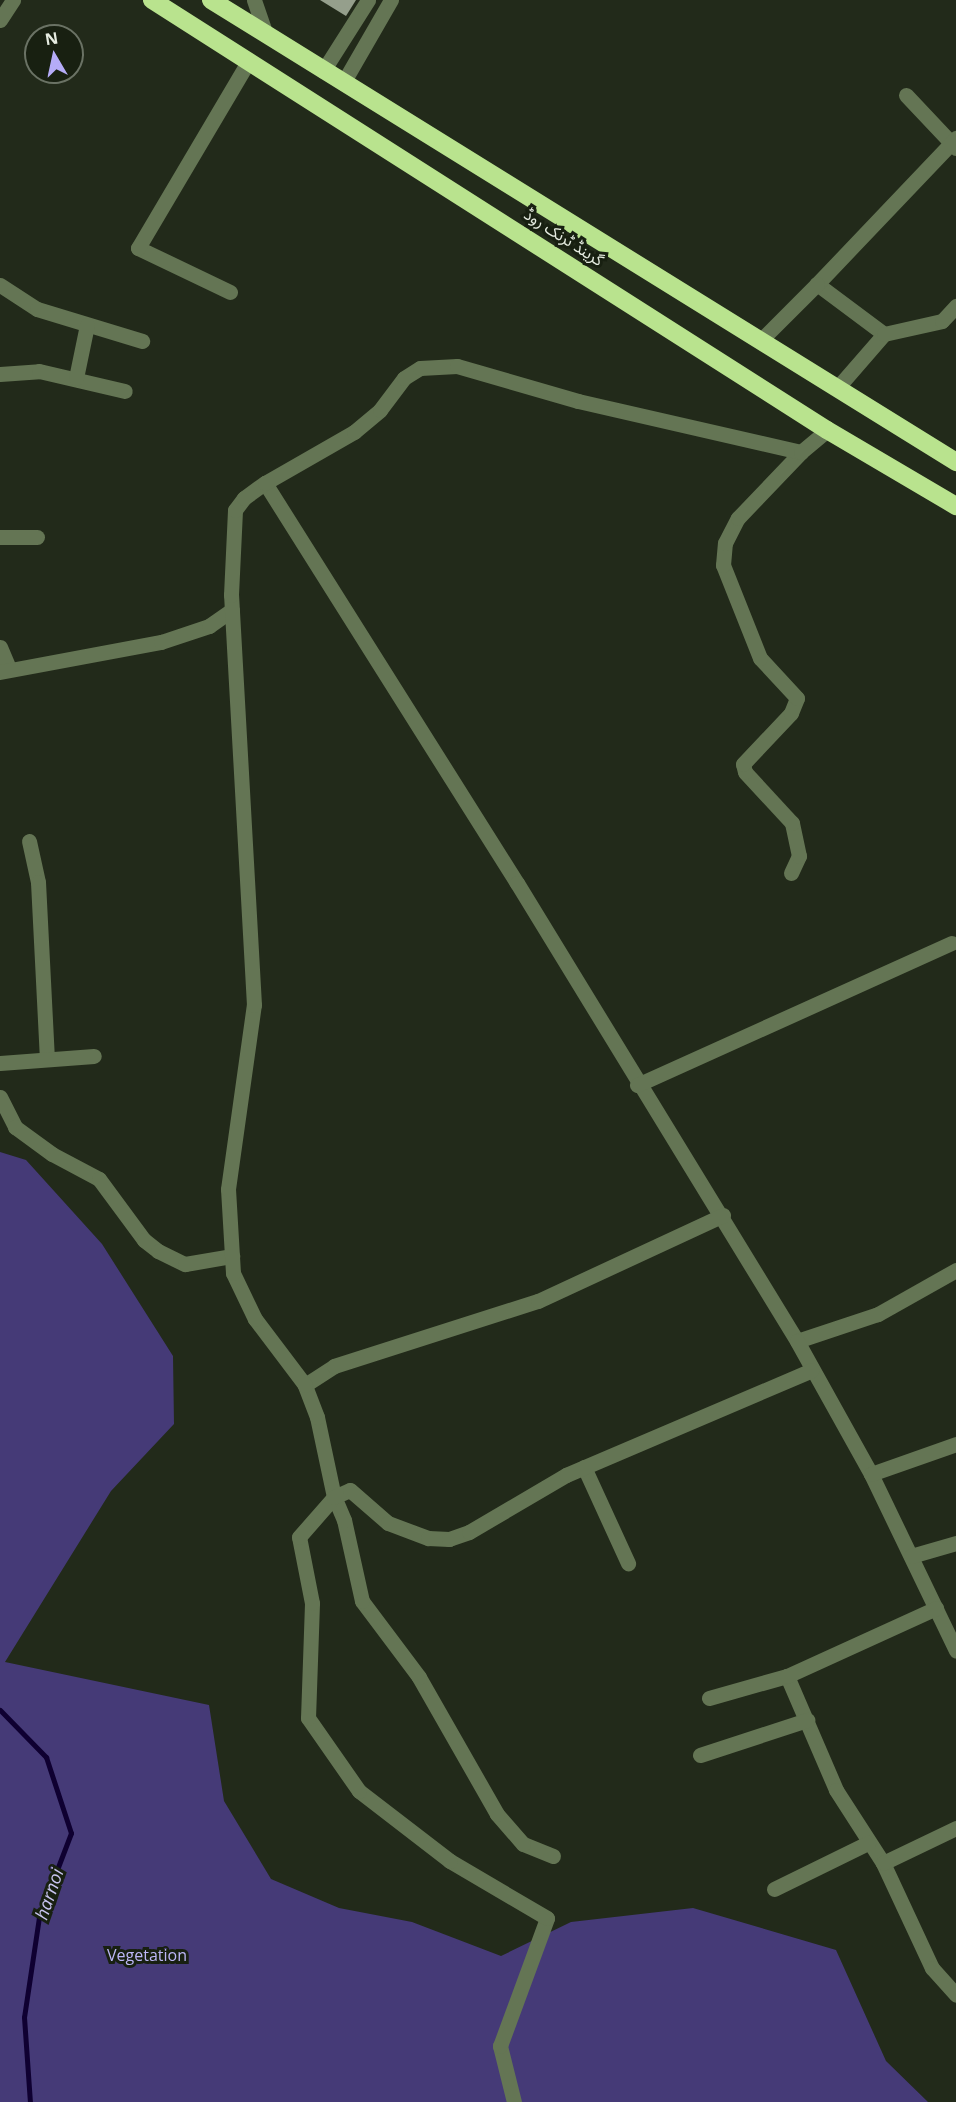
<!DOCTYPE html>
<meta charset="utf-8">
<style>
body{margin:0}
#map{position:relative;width:956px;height:2102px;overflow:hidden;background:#222a1a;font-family:"Open Sans","Noto Sans Arabic",sans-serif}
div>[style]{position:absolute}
.green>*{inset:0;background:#453a77}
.stream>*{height:5px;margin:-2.5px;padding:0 2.5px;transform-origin:2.5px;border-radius:2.5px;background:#0f0031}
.building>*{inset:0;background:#959f8c}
.minor>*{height:15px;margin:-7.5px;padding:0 7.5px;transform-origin:7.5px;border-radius:7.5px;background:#647554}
.highway>*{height:18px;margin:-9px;padding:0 9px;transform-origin:9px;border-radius:9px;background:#b9e38e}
span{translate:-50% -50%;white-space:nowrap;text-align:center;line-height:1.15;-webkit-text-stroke:6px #182011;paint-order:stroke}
.street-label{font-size:16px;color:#e6ece1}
.park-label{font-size:16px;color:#bdb7f7}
.water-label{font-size:18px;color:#c8c4ef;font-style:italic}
.north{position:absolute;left:24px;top:24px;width:60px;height:60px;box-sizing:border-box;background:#182011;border:2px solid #6a7264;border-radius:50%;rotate:351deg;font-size:16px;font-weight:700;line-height:24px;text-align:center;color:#e6ece1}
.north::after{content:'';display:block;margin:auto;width:21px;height:27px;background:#b5acf8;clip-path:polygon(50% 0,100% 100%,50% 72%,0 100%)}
</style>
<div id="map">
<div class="green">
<div style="clip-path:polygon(0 1152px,26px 1160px,102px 1244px,173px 1356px,174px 1424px,111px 1491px,5px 1662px,209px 1705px,224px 1801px,271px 1879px,339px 1908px,412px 1922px,501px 1956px,571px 1922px,693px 1908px,836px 1950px,886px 2061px,928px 2102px,0 2102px)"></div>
</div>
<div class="stream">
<div style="left:0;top:1710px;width:66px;rotate:45.6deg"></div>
<div style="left:46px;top:1757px;width:80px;rotate:71.8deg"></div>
<div style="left:71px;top:1833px;width:90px;rotate:110.9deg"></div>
<div style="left:39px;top:1917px;width:101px;rotate:98.5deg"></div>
<div style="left:24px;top:2017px;width:85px;rotate:86deg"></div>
</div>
<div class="building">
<div style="clip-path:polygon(320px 0,356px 0,346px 16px)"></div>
</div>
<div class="minor">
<div style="left:254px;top:0;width:37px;rotate:71deg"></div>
<div style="left:0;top:20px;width:24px;rotate:-57deg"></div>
<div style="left:323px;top:71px;width:84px;rotate:-57.6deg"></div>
<div style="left:343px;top:83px;width:96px;rotate:-60deg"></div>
<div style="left:906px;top:95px;width:73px;rotate:46.7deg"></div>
<div style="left:0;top:285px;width:44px;rotate:33deg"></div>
<div style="left:37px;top:309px;width:110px;rotate:16.9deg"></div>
<div style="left:230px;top:292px;width:102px;rotate:-154.4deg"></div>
<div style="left:138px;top:248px;width:218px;rotate:-59.4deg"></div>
<div style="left:884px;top:334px;width:84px;rotate:-143.3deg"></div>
<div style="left:817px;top:284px;width:202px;rotate:-46.4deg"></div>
<div style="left:761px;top:340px;width:79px;rotate:-45deg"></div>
<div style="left:0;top:374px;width:39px;rotate:-4deg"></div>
<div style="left:39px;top:371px;width:88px;rotate:13.1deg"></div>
<div style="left:76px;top:378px;width:54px;rotate:-78.3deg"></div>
<div style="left:838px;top:387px;width:70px;rotate:-49deg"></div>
<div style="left:884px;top:334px;width:59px;rotate:-12.6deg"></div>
<div style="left:942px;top:321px;width:21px;rotate:-47deg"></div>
<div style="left:265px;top:483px;width:473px;rotate:57.8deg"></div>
<div style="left:517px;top:883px;width:537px;rotate:58.56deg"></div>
<div style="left:0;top:537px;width:37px"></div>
<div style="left:0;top:647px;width:23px;rotate:67deg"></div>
<div style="left:0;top:672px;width:164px;rotate:-10.6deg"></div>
<div style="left:161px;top:642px;width:51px;rotate:-18.4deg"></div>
<div style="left:209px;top:626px;width:28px;rotate:-35deg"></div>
<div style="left:29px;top:841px;width:42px;rotate:77.6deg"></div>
<div style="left:38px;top:882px;width:177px;rotate:87.1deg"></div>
<div style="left:791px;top:873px;width:19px;rotate:-65deg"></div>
<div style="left:799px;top:856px;width:34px;rotate:-102deg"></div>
<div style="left:792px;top:823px;width:69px;rotate:-132.7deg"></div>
<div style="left:745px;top:772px;width:8px;rotate:-104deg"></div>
<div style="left:743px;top:764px;width:70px;rotate:-46.7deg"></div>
<div style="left:791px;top:713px;width:16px;rotate:-68deg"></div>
<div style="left:797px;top:698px;width:54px;rotate:-132.8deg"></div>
<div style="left:760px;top:658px;width:100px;rotate:-111.7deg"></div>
<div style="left:723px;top:565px;width:22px;rotate:-85deg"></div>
<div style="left:725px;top:543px;width:28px;rotate:-63deg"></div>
<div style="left:738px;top:518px;width:91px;rotate:-46.3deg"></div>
<div style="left:0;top:1063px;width:94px;rotate:-4.3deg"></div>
<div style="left:637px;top:1085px;width:345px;rotate:-24.3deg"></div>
<div style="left:0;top:1097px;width:34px;rotate:63deg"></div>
<div style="left:15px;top:1127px;width:46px;rotate:36.1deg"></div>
<div style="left:52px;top:1154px;width:53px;rotate:28deg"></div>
<div style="left:99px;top:1179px;width:76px;rotate:53.6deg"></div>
<div style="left:144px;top:1240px;width:18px;rotate:38deg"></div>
<div style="left:158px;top:1251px;width:30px;rotate:26deg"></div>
<div style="left:185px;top:1264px;width:48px;rotate:-9.7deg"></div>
<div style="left:956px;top:1270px;width:90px;rotate:150.6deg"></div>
<div style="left:878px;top:1314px;width:85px;rotate:161.6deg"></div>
<div style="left:797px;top:1341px;width:152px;rotate:60.9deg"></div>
<div style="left:871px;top:1474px;width:196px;rotate:64.3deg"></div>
<div style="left:305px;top:1385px;width:35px;rotate:-33deg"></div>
<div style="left:334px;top:1366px;width:214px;rotate:-17.7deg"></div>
<div style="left:538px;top:1301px;width:204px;rotate:-24.9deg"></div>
<div style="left:584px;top:1467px;width:106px;rotate:65.4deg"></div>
<div style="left:871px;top:1474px;width:90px;rotate:-19.4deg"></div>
<div style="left:911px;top:1556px;width:47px;rotate:-16.1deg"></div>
<div style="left:787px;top:1676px;width:124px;rotate:66.7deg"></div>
<div style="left:836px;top:1790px;width:87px;rotate:57.2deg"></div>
<div style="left:883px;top:1863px;width:116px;rotate:65deg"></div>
<div style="left:932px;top:1968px;width:36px;rotate:48deg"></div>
<div style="left:709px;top:1698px;width:81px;rotate:-15.8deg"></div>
<div style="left:787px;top:1676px;width:164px;rotate:-24.5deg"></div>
<div style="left:700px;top:1755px;width:113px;rotate:-18.1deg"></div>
<div style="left:553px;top:1856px;width:32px;rotate:-158deg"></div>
<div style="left:523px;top:1844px;width:40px;rotate:-131deg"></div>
<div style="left:497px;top:1814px;width:158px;rotate:-119.7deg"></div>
<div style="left:419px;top:1677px;width:95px;rotate:-126.9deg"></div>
<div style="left:362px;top:1601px;width:83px;rotate:-102.5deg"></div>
<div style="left:344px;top:1520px;width:25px;rotate:-113deg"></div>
<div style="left:334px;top:1497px;width:82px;rotate:-102deg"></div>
<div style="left:317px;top:1417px;width:34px;rotate:-111deg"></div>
<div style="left:305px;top:1385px;width:83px;rotate:-127.1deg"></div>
<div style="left:255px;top:1319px;width:51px;rotate:-115.6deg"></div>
<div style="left:233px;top:1273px;width:84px;rotate:-93.4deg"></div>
<div style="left:228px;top:1189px;width:186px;rotate:-82deg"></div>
<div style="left:254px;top:1005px;width:411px;rotate:-93.2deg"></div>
<div style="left:231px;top:595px;width:85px;rotate:-87.3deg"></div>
<div style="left:235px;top:510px;width:15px;rotate:-53deg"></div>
<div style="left:244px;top:498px;width:26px;rotate:-36deg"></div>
<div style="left:265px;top:483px;width:103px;rotate:-29.8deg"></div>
<div style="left:354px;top:432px;width:34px;rotate:-40deg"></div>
<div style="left:380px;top:410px;width:40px;rotate:-53deg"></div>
<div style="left:404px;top:378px;width:19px;rotate:-32deg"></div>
<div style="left:420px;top:368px;width:37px;rotate:-3deg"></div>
<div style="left:457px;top:366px;width:126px;rotate:16.1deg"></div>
<div style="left:578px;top:401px;width:229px;rotate:12.9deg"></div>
<div style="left:801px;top:452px;width:34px;rotate:-40deg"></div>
<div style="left:883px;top:1863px;width:81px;rotate:-25.6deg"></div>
<div style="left:774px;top:1889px;width:105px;rotate:-26.1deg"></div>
<div style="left:514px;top:2102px;width:58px;rotate:-104deg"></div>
<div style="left:500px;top:2046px;width:136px;rotate:-69.8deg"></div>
<div style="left:547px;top:1918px;width:113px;rotate:-149.6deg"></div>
<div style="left:450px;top:1861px;width:115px;rotate:-142.4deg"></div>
<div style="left:359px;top:1791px;width:89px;rotate:-124.9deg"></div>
<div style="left:308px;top:1718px;width:115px;rotate:-88deg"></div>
<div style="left:312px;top:1603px;width:67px;rotate:-101.1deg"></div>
<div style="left:299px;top:1537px;width:53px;rotate:-48.8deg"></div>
<div style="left:334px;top:1497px;width:17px;rotate:-24deg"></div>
<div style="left:350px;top:1490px;width:50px;rotate:41deg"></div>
<div style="left:388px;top:1523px;width:43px;rotate:20.6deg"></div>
<div style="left:428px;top:1538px;width:21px;rotate:3deg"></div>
<div style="left:449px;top:1539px;width:21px;rotate:-19deg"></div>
<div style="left:469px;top:1532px;width:113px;rotate:-30.4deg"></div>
<div style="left:566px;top:1475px;width:267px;rotate:-23.1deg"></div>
</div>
<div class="highway">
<div style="left:152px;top:0;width:800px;rotate:32.5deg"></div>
<div style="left:827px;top:430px;width:150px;rotate:30.5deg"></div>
<div style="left:211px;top:0;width:877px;rotate:31.8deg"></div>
</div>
<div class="street-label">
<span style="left:564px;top:237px;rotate:33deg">گرینڈ ٹرنک روڈ</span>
</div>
<div class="park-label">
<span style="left:147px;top:1955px">Vegetation</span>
</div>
<div class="water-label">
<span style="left:49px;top:1894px;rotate:-71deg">harnoi</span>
</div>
<div class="north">N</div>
</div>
